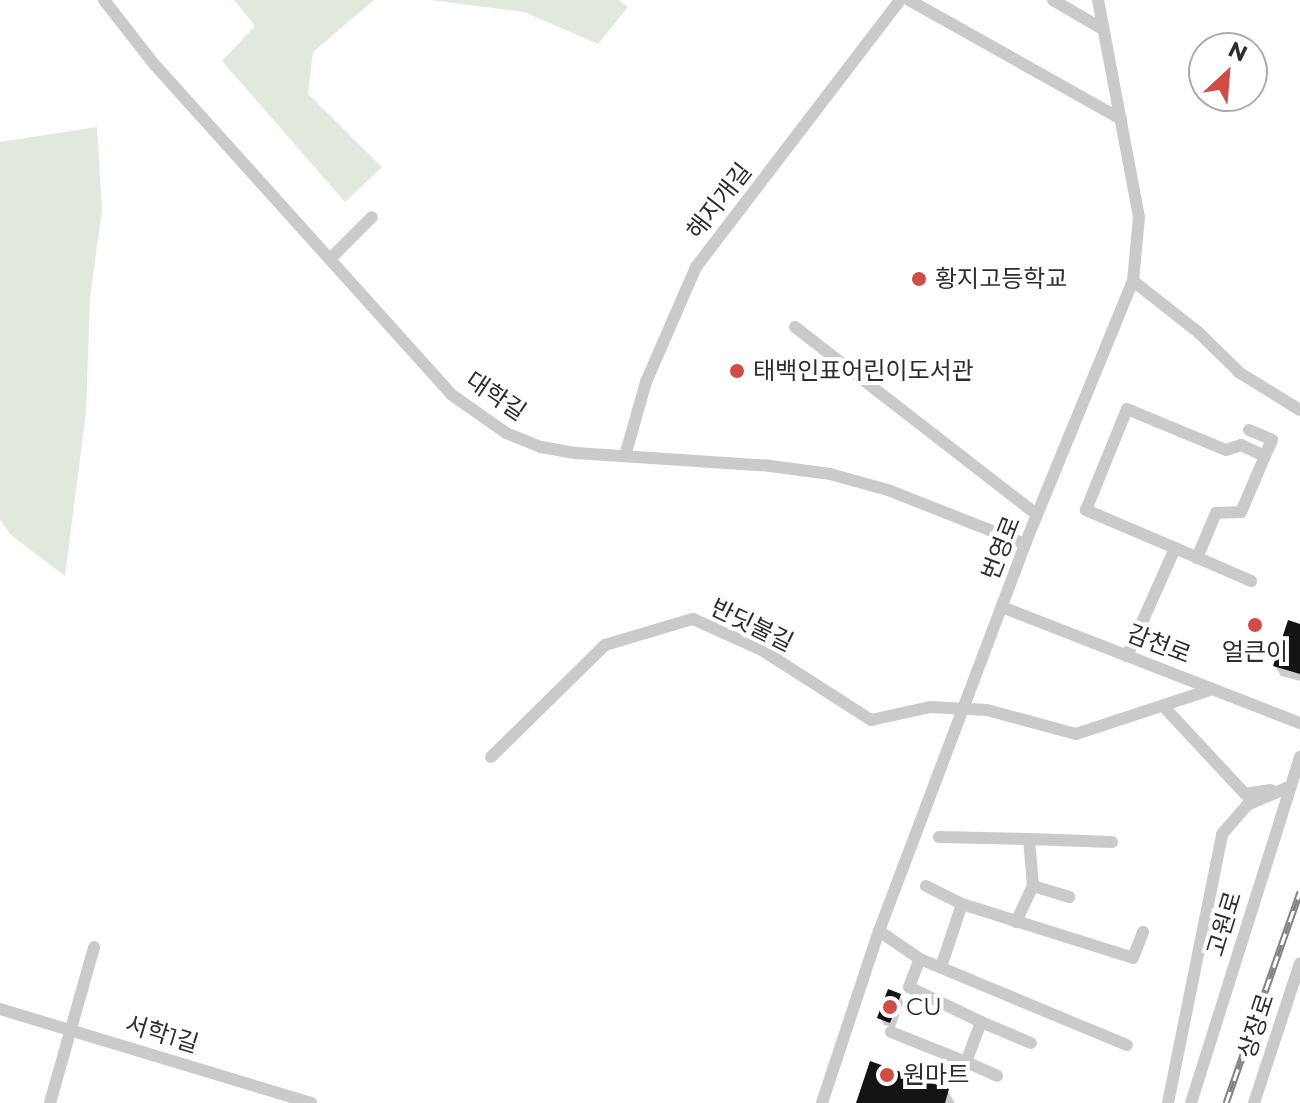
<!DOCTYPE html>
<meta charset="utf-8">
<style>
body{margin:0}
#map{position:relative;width:1300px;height:1103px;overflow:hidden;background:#fff;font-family:Montserrat,"Noto Sans KR",sans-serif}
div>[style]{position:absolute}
.green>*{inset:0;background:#e1e9dd}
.shadow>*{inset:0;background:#0003}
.building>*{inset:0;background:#141414;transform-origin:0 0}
.minor>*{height:12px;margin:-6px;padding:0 6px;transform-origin:6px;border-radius:6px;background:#cacaca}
.rail>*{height:7px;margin-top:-3.5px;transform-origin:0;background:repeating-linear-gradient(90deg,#fff 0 12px,#828282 0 24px);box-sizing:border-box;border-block:2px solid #828282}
.minor-bridge>*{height:12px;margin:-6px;padding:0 6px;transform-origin:6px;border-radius:6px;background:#cacaca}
.dots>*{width:22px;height:22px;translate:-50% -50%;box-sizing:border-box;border:4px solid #fff;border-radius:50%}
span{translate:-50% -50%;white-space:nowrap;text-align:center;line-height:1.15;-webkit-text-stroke:8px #fff;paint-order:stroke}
.street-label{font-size:24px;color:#2d2d2d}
.poi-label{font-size:24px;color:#2d2d2d}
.left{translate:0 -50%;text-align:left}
.north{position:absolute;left:1188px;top:32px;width:80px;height:80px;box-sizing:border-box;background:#fff;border:2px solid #ababab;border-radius:50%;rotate:26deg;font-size:22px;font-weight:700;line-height:32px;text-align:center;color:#2d2d2d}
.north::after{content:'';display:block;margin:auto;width:28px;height:36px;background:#ce4e45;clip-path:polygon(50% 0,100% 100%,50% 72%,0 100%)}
</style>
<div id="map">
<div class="green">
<div style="clip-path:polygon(234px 0,374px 0,313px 52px,308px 94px,382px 167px,345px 202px,222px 61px,255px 26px)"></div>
<div style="clip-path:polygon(430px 0,619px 0,628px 7px,598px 44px,524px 12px)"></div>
<div style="clip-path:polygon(97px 127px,102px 210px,90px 298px,86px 412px,65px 576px,12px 536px,0 520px,0 142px)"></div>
</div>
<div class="shadow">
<div style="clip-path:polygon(1300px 626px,1300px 681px,1281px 676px,1275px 666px)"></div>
<div style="clip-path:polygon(900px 996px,903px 1002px,895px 1028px,884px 1025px,881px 1019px)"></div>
<div style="clip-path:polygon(947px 1090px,955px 1103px,858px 1103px)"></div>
</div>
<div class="building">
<div style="clip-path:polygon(1288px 620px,1300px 624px,1300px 674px,1273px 666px)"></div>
<div style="left:888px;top:989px;width:14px;height:31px;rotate:21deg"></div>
<div style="clip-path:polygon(870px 1061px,949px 1089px,945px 1103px,856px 1103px)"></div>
</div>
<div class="minor">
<div style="left:104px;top:0;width:81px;rotate:52deg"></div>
<div style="left:154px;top:64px;width:445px;rotate:48deg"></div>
<div style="left:452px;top:395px;width:66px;rotate:35.1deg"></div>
<div style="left:506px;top:433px;width:38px;rotate:22deg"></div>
<div style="left:541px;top:447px;width:36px;rotate:10deg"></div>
<div style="left:576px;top:453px;width:194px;rotate:3.8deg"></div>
<div style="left:770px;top:466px;width:61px;rotate:7.6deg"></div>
<div style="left:830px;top:474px;width:60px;rotate:15.4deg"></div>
<div style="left:888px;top:490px;width:147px;rotate:21.5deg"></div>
<div style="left:909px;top:0;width:243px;rotate:29.3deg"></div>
<div style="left:1053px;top:0;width:56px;rotate:30.3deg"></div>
<div style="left:330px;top:259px;width:59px;rotate:-45deg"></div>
<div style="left:1133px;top:281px;width:83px;rotate:38.1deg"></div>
<div style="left:1198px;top:332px;width:59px;rotate:44.3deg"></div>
<div style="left:1240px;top:373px;width:70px;rotate:31.7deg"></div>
<div style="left:795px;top:327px;width:306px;rotate:37.8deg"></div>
<div style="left:1249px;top:430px;width:25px;rotate:23deg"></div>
<div style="left:1272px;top:440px;width:17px;rotate:114deg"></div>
<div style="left:625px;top:456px;width:77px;rotate:-74.2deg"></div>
<div style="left:646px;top:382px;width:125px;rotate:-66.5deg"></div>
<div style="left:696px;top:267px;width:336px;rotate:-52.6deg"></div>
<div style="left:1175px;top:548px;width:83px;rotate:23.5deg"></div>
<div style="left:1002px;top:607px;width:320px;rotate:21.3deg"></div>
<div style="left:1127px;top:656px;width:118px;rotate:-66deg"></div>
<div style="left:1175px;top:548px;width:97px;rotate:-156.9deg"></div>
<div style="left:1086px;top:510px;width:109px;rotate:-67.9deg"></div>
<div style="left:1127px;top:409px;width:107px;rotate:22.5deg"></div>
<div style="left:1226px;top:450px;width:16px;rotate:-18deg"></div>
<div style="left:1241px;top:445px;width:26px;rotate:25deg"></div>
<div style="left:1265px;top:456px;width:61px;rotate:113.2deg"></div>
<div style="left:1241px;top:512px;width:25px;rotate:178deg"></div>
<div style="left:1216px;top:513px;width:49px;rotate:112.9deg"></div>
<div style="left:1164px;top:707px;width:119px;rotate:47deg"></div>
<div style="left:1245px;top:794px;width:26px;rotate:-9deg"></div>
<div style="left:987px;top:710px;width:92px;rotate:15.1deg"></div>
<div style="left:1076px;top:734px;width:144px;rotate:-18.2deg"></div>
<div style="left:491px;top:757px;width:160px;rotate:-44.5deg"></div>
<div style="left:605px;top:645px;width:92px;rotate:-16.5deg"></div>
<div style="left:693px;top:619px;width:76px;rotate:24.2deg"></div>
<div style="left:762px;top:650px;width:130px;rotate:32.7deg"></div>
<div style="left:871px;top:720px;width:60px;rotate:-12.4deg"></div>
<div style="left:939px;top:837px;width:90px;rotate:1.3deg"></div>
<div style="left:1029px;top:839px;width:47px;rotate:85.1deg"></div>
<div style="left:1029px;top:839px;width:83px;rotate:2.1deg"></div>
<div style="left:926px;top:886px;width:40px;rotate:26.6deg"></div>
<div style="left:1016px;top:922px;width:40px;rotate:-65deg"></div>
<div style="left:1033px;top:886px;width:38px;rotate:17deg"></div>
<div style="left:879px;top:931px;width:50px;rotate:34.3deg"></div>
<div style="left:920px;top:959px;width:224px;rotate:22.6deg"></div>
<div style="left:941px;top:967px;width:66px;rotate:-71.6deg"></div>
<div style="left:962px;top:904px;width:179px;rotate:17.5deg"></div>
<div style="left:1133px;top:958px;width:28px;rotate:-69deg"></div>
<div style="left:0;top:1009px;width:325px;rotate:16.8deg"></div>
<div style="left:981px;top:1022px;width:54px;rotate:22.8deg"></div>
<div style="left:891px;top:1032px;width:81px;rotate:21.8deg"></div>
<div style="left:966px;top:1062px;width:43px;rotate:-69.4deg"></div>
<div style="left:981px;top:1022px;width:80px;rotate:-154.1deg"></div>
<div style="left:909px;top:987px;width:30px;rotate:-69deg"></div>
<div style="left:966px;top:1062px;width:34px;rotate:24deg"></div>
<div style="left:50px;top:1103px;width:162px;rotate:-74.2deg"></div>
<div style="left:822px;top:1103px;width:181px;rotate:-71.7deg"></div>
<div style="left:879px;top:931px;width:414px;rotate:-69.3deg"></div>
<div style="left:1025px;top:544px;width:284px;rotate:-67.7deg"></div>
<div style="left:1133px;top:281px;width:64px;rotate:-84.6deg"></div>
<div style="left:1139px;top:217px;width:221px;rotate:-100.7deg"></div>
<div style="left:1168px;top:1103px;width:274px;rotate:-78.6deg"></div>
<div style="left:1222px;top:834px;width:38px;rotate:-49deg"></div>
<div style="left:1247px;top:805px;width:46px;rotate:-23.2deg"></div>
<div style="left:1191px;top:1103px;width:363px;rotate:-72.5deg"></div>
<div style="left:1254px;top:1103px;width:147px;rotate:-71.8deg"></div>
</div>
<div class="rail">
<div style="left:1226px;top:1103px;width:224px;rotate:-70.7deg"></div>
</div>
<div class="minor-bridge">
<div style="left:930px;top:707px;width:57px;rotate:3deg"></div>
</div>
<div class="dots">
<div style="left:919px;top:279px;background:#ce4e45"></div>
<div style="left:737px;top:371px;background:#ce4e45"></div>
<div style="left:1255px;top:625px;background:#ce4e45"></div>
<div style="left:890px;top:1007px;background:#ce4e45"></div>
<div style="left:887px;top:1075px;background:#ce4e45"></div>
</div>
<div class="street-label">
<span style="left:719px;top:201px;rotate:-52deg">해지개길</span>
<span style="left:496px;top:396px;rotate:34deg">대학길</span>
<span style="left:1001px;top:548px;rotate:-69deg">번영로</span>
<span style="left:752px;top:625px;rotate:26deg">반딧불길</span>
<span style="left:1159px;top:644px;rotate:21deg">감천로</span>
<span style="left:1224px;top:924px;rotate:-73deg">고원로</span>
<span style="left:1256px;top:1026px;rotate:-72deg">상장로</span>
<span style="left:162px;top:1034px;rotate:17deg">서학1길</span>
</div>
<div class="poi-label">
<span class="left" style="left:935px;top:279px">황지고등학교</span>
<span class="left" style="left:753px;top:371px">태백인표어린이도서관</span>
<span style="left:1255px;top:652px">얼큰이</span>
<span class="left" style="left:906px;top:1007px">CU</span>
<span class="left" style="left:903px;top:1075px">원마트</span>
</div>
<div class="north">N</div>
</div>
